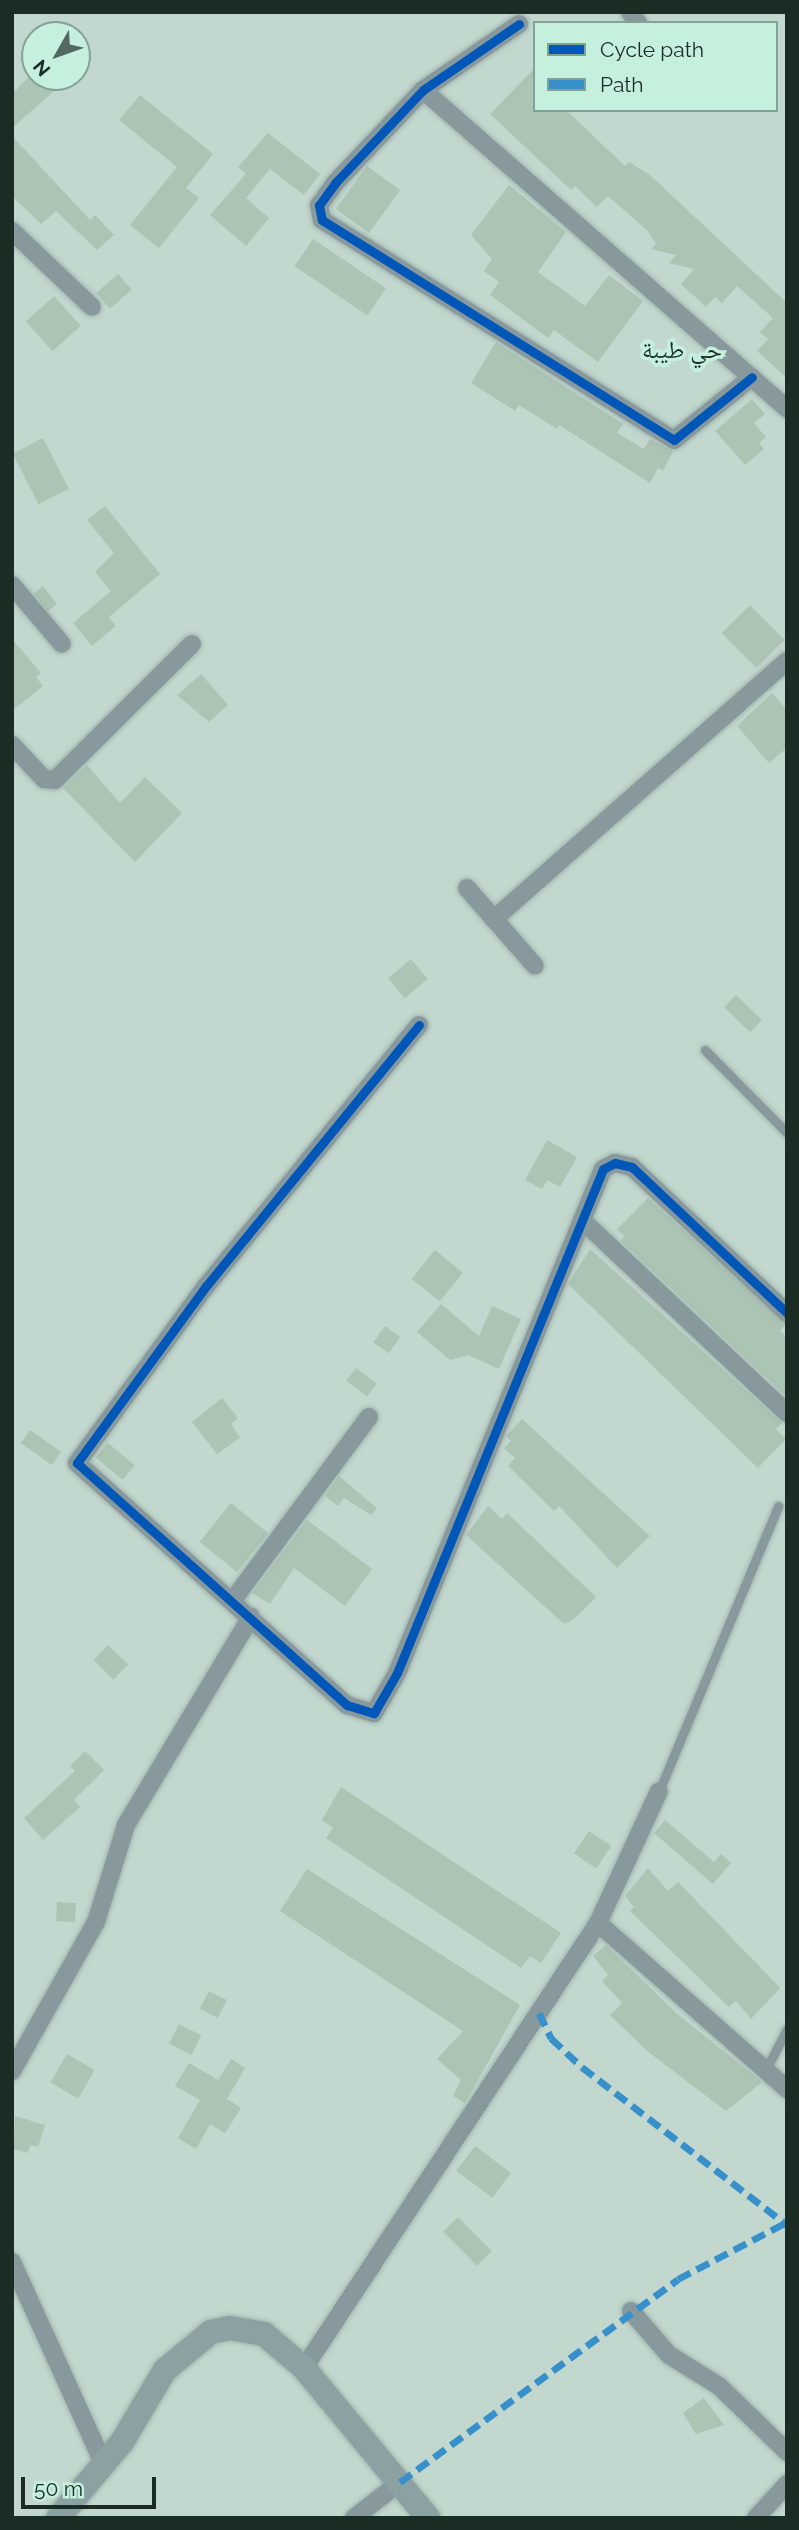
<!DOCTYPE html>
<meta charset="utf-8">
<style>
body{margin:0}
#map{position:relative;width:799px;height:2530px;overflow:hidden;background:#c2d8cf;font-family:Raleway,"Noto Naskh Arabic",sans-serif}
div>[style]{position:absolute}
.building>*{inset:0;background:#abc4b4;transform-origin:0 0}
.roads{filter:drop-shadow(0 0 2px #a2b4ac) drop-shadow(0 0 2px #a2b4ac)}
.service>*{height:9px;margin:-4.5px;padding:0 4.5px;transform-origin:4.5px;border-radius:4.5px;background:#88999e}
.minor>*{height:18px;margin:-9px;padding:0 9px;transform-origin:9px;border-radius:9px;background:#88999e}
.secondary>*{height:24px;margin:-12px;padding:0 12px;transform-origin:12px;border-radius:12px;background:#8ca1a2}
.quiet>*{height:7px;margin-top:-3.5px;transform-origin:0;background:repeating-linear-gradient(90deg,#3890cb 0 14px,transparent 0 21px)}
.cycleway>*{height:9px;margin:-4.5px;padding:0 4.5px;transform-origin:4.5px;border-radius:4.5px;background:#0057b8}
span{translate:-50% -50%;white-space:nowrap;text-align:center;line-height:1.15;-webkit-text-stroke:7px #c5f0de;paint-order:stroke}
.neighbourhood-label{font-size:24px;color:#1b2c25}
.frame{position:absolute;inset:0;border:14px solid #1b2c25;pointer-events:none}
.legend{position:absolute;left:533px;top:21px;width:245px;height:91px;box-sizing:border-box;background:#c5f0de;border:2px solid #81a294;margin:0;padding:9px 12px;list-style:none;font-size:21px;color:#1b2c25}
.legend li{display:flex;align-items:center;gap:14px;height:35px}
.legend b{width:35px;border:2px solid #81a294}
.north{position:absolute;left:21px;top:21px;width:70px;height:70px;box-sizing:border-box;background:#c5f0de;border:2px solid #81a294;border-radius:50%;rotate:230deg;font-size:19px;font-weight:700;line-height:28px;text-align:center;color:#1b2c25}
.north::after{content:'';display:block;margin:auto;width:24px;height:32px;background:#556860;clip-path:polygon(50% 0,100% 100%,50% 72%,0 100%)}
.scale{position:absolute;left:21px;top:2477px;width:135px;height:32px;box-sizing:border-box;border:4px solid #1b2c25;border-top:0;padding-left:9px;font-size:21px;line-height:24px;white-space:nowrap;color:#1b2c25;-webkit-text-stroke:5px #c5f0de;paint-order:stroke}
</style>
<div id="map">
<div class="building">
<div style="clip-path:polygon(535px 68px,535px 110px,566px 110px,625px 166px,629px 162px,650px 175px,787px 303px,787px 378px,757px 351px,768px 339px,760px 332px,773px 318px,737px 286px,722px 303px,715px 297px,706px 307px,681px 284px,694px 269px,669px 263px,676px 255px,651px 249px,656px 244px,648px 231px,608px 196px,597px 207px,575px 186px,571px 190px,490px 114px)"></div>
<div style="clip-path:polygon(35px 71px,35px 77px,52px 77px,60px 86px,12px 128px,12px 94px)"></div>
<div style="clip-path:polygon(140px 95px,213px 154px,186px 188px,199px 198px,159px 248px,130px 225px,177px 167px,119px 120px)"></div>
<div style="clip-path:polygon(268px 133px,320px 174px,304px 195px,270px 169px,246px 198px,269px 218px,246px 246px,210px 215px,246px 174px,238px 167px)"></div>
<div style="clip-path:polygon(12px 136px,90px 220px,95px 215px,114px 235px,97px 250px,56px 211px,41px 224px,12px 196px)"></div>
<div style="left:367px;top:166px;width:41px;height:53px;rotate:36deg"></div>
<div style="clip-path:polygon(509px 185px,566px 232px,538px 272px,585px 306px,609px 275px,643px 301px,598px 362px,554px 330px,548px 338px,490px 295px,499px 282px,484px 271px,492px 259px,471px 235px)"></div>
<div style="left:313px;top:239px;width:88px;height:33px;rotate:34deg"></div>
<div style="left:118px;top:274px;width:21px;height:29px;rotate:49deg"></div>
<div style="left:54px;top:296px;width:40px;height:38px;rotate:48deg"></div>
<div style="clip-path:polygon(496px 342px,623px 424px,617px 433px,644px 449px,650px 439px,673px 451px,663px 471px,658px 468px,650px 483px,559px 425px,557px 429px,519px 405px,515px 411px,471px 383px)"></div>
<div style="clip-path:polygon(752px 399px,765px 414px,754px 423px,766px 437px,759px 443px,764px 449px,745px 465px,715px 431px)"></div>
<div style="left:43px;top:438px;width:57px;height:34px;rotate:63deg"></div>
<div style="clip-path:polygon(105px 506px,160px 574px,109px 617px,116px 626px,92px 646px,73px 623px,111px 591px,95px 572px,114px 553px,87px 520px)"></div>
<div style="left:43px;top:586px;width:23px;height:12px;rotate:52deg"></div>
<div style="left:750px;top:605px;width:49px;height:40px;rotate:45deg"></div>
<div style="clip-path:polygon(12px 639px,41px 673px,36px 677px,43px 686px,12px 711px)"></div>
<div style="clip-path:polygon(201px 674px,228px 705px,209px 722px,177px 695px)"></div>
<div style="clip-path:polygon(772px 693px,787px 710px,787px 748px,769px 763px,737px 726px)"></div>
<div style="clip-path:polygon(87px 765px,120px 803px,145px 777px,182px 813px,135px 862px,63px 788px)"></div>
<div style="left:411px;top:959px;width:26px;height:30px;rotate:50deg"></div>
<div style="left:736px;top:995px;width:36px;height:17px;rotate:44deg"></div>
<div style="clip-path:polygon(547px 1140px,577px 1157px,560px 1187px,547px 1180px,542px 1189px,525px 1180px)"></div>
<div style="clip-path:polygon(648px 1198px,786px 1324px,780px 1331px,787px 1337px,787px 1397px,621px 1241px,624px 1236px,617px 1229px)"></div>
<div style="clip-path:polygon(590px 1249px,782px 1423px,776px 1429px,786px 1439px,758px 1468px,568px 1284px)"></div>
<div style="left:435px;top:1250px;width:36px;height:37px;rotate:39deg"></div>
<div style="clip-path:polygon(441px 1304px,479px 1336px,492px 1306px,521px 1319px,499px 1369px,468px 1355px,450px 1360px,417px 1332px)"></div>
<div style="left:385px;top:1326px;width:19px;height:20px;rotate:36deg"></div>
<div style="left:356px;top:1368px;width:26px;height:16px;rotate:37deg"></div>
<div style="clip-path:polygon(222px 1398px,238px 1418px,231px 1424px,240px 1438px,217px 1454px,192px 1422px)"></div>
<div style="clip-path:polygon(522px 1419px,650px 1536px,617px 1568px,559px 1506px,554px 1511px,508px 1466px,515px 1458px,504px 1448px,511px 1441px,506px 1436px)"></div>
<div style="left:30px;top:1430px;width:38px;height:16px;rotate:35deg"></div>
<div style="left:108px;top:1443px;width:35px;height:19px;rotate:40deg"></div>
<div style="clip-path:polygon(339px 1476px,377px 1508px,371px 1515px,344px 1498px,338px 1506px,325px 1496px)"></div>
<div style="left:231px;top:1503px;width:48px;height:50px;rotate:39deg"></div>
<div style="clip-path:polygon(488px 1506px,502px 1519px,507px 1513px,596px 1597px,574px 1619px,564px 1624px,466px 1535px)"></div>
<div style="clip-path:polygon(307px 1520px,372px 1569px,345px 1606px,294px 1568px,270px 1604px,252px 1593px)"></div>
<div style="left:108px;top:1645px;width:28px;height:21px;rotate:44deg"></div>
<div style="clip-path:polygon(85px 1751px,104px 1770px,74px 1800px,80px 1807px,43px 1840px,24px 1818px,75px 1771px,70px 1766px)"></div>
<div style="clip-path:polygon(341px 1787px,561px 1933px,541px 1963px,530px 1956px,521px 1968px,326px 1838px,333px 1828px,322px 1820px)"></div>
<div style="clip-path:polygon(665px 1820px,714px 1862px,721px 1854px,731px 1863px,713px 1884px,654px 1833px)"></div>
<div style="left:589px;top:1831px;width:27px;height:27px;rotate:34deg"></div>
<div style="clip-path:polygon(648px 1868px,668px 1891px,678px 1882px,780px 1988px,751px 2019px,736px 2001px,729px 2007px,630px 1911px,634px 1907px,625px 1896px)"></div>
<div style="clip-path:polygon(307px 1869px,520px 2005px,465px 2103px,453px 2096px,461px 2080px,437px 2059px,463px 2031px,280px 1911px)"></div>
<div style="left:57px;top:1902px;width:19px;height:19px;rotate:3deg"></div>
<div style="clip-path:polygon(606px 1945px,676px 2013px,762px 2082px,726px 2111px,647px 2051px,610px 2015px,622px 2003px,602px 1981px,608px 1975px,593px 1956px)"></div>
<div style="left:209px;top:1991px;width:20px;height:20px;rotate:27deg"></div>
<div style="left:179px;top:2024px;width:25px;height:22px;rotate:27deg"></div>
<div style="left:67px;top:2054px;width:32px;height:33px;rotate:30deg"></div>
<div style="clip-path:polygon(231px 2059px,245px 2068px,227px 2099px,241px 2108px,225px 2133px,210px 2124px,196px 2149px,178px 2138px,200px 2100px,175px 2086px,189px 2063px,218px 2080px)"></div>
<div style="clip-path:polygon(15px 2116px,45px 2125px,38px 2147px,30px 2145px,28px 2153px,14px 2149px)"></div>
<div style="left:475px;top:2146px;width:45px;height:31px;rotate:37deg"></div>
<div style="left:458px;top:2217px;width:48px;height:21px;rotate:45deg"></div>
<div style="clip-path:polygon(704px 2398px,724px 2425px,696px 2434px,683px 2413px)"></div>
</div>
<div class="roads">
<div class="service">
<div style="left:705px;top:1050px;width:117px;rotate:45.3deg"></div>
<div style="left:659px;top:1791px;width:309px;rotate:-67.3deg"></div>
<div style="left:765px;top:2071px;width:47px;rotate:-62.4deg"></div>
</div>
<div class="minor">
<div style="left:630px;top:12px;width:14px;rotate:54deg"></div>
<div style="left:519px;top:24px;width:116px;rotate:145.5deg"></div>
<div style="left:423px;top:90px;width:127px;rotate:133.4deg"></div>
<div style="left:336px;top:182px;width:29px;rotate:126deg"></div>
<div style="left:319px;top:205px;width:15px;rotate:79deg"></div>
<div style="left:322px;top:220px;width:415px;rotate:32deg"></div>
<div style="left:674px;top:440px;width:100px;rotate:-38.9deg"></div>
<div style="left:423px;top:90px;width:484px;rotate:41.2deg"></div>
<div style="left:12px;top:231px;width:110px;rotate:43.5deg"></div>
<div style="left:12px;top:585px;width:77px;rotate:49.7deg"></div>
<div style="left:12px;top:745px;width:47px;rotate:46.7deg"></div>
<div style="left:44px;top:779px;width:11px;rotate:5deg"></div>
<div style="left:55px;top:780px;width:193px;rotate:-44.8deg"></div>
<div style="left:467px;top:888px;width:103px;rotate:48.9deg"></div>
<div style="left:494px;top:919px;width:390px;rotate:-41.4deg"></div>
<div style="left:419px;top:1025px;width:337px;rotate:129.2deg"></div>
<div style="left:206px;top:1286px;width:219px;rotate:126.1deg"></div>
<div style="left:77px;top:1463px;width:363px;rotate:41.9deg"></div>
<div style="left:347px;top:1705px;width:28px;rotate:17deg"></div>
<div style="left:374px;top:1713px;width:46px;rotate:-60.1deg"></div>
<div style="left:397px;top:1673px;width:544px;rotate:-67.77deg"></div>
<div style="left:603px;top:1169px;width:13px;rotate:-27deg"></div>
<div style="left:615px;top:1163px;width:17px;rotate:13deg"></div>
<div style="left:632px;top:1167px;width:213px;rotate:43.3deg"></div>
<div style="left:582px;top:1220px;width:282px;rotate:43.3deg"></div>
<div style="left:233px;top:1600px;width:228px;rotate:-53.4deg"></div>
<div style="left:598px;top:1923px;width:252px;rotate:41.3deg"></div>
<div style="left:12px;top:2071px;width:171px;rotate:-60.6deg"></div>
<div style="left:96px;top:1922px;width:102px;rotate:-72.8deg"></div>
<div style="left:126px;top:1825px;width:243px;rotate:-59deg"></div>
<div style="left:12px;top:2262px;width:223px;rotate:65.6deg"></div>
<div style="left:631px;top:2311px;width:58px;rotate:49.2deg"></div>
<div style="left:669px;top:2355px;width:59px;rotate:31.8deg"></div>
<div style="left:719px;top:2386px;width:95px;rotate:44.1deg"></div>
<div style="left:304px;top:2368px;width:533px;rotate:-56.55deg"></div>
<div style="left:598px;top:1923px;width:145px;rotate:-65.2deg"></div>
<div style="left:354px;top:2518px;width:58px;rotate:-38deg"></div>
<div style="left:756px;top:2518px;width:46px;rotate:-47.6deg"></div>
</div>
<div class="secondary">
<div style="left:58px;top:2518px;width:99px;rotate:-49.9deg"></div>
<div style="left:122px;top:2442px;width:84px;rotate:-59.2deg"></div>
<div style="left:165px;top:2370px;width:60px;rotate:-39.6deg"></div>
<div style="left:211px;top:2332px;width:19px;rotate:-12deg"></div>
<div style="left:230px;top:2328px;width:35px;rotate:10deg"></div>
<div style="left:264px;top:2334px;width:52px;rotate:40.4deg"></div>
<div style="left:304px;top:2368px;width:195px;rotate:50.4deg"></div>
</div>
</div>
<div class="quiet">
<div style="left:539px;top:2013px;width:28px;rotate:64deg"></div>
<div style="left:551px;top:2038px;width:42px;rotate:43.1deg"></div>
<div style="left:582px;top:2067px;width:259px;rotate:37.6deg"></div>
<div style="left:400px;top:2482px;width:344px;rotate:-36.1deg"></div>
<div style="left:678px;top:2279px;width:123px;rotate:-27.6deg"></div>
</div>
<div class="cycleway">
<div style="left:519px;top:24px;width:116px;rotate:145.5deg"></div>
<div style="left:423px;top:90px;width:127px;rotate:133.4deg"></div>
<div style="left:336px;top:182px;width:29px;rotate:126deg"></div>
<div style="left:319px;top:205px;width:15px;rotate:79deg"></div>
<div style="left:322px;top:220px;width:415px;rotate:32deg"></div>
<div style="left:674px;top:440px;width:100px;rotate:-38.9deg"></div>
<div style="left:419px;top:1025px;width:337px;rotate:129.2deg"></div>
<div style="left:206px;top:1286px;width:219px;rotate:126.1deg"></div>
<div style="left:77px;top:1463px;width:363px;rotate:41.9deg"></div>
<div style="left:347px;top:1705px;width:28px;rotate:17deg"></div>
<div style="left:374px;top:1713px;width:46px;rotate:-60.1deg"></div>
<div style="left:397px;top:1673px;width:544px;rotate:-67.77deg"></div>
<div style="left:603px;top:1169px;width:13px;rotate:-27deg"></div>
<div style="left:615px;top:1163px;width:17px;rotate:13deg"></div>
<div style="left:632px;top:1167px;width:213px;rotate:43.3deg"></div>
</div>
<div class="neighbourhood-label">
<span style="left:682px;top:350px">حي طيبة</span>
</div>
<div class="frame"></div>
<ul class="legend">
<li><b style="height:9px;background:#0057b8"></b>Cycle path</li>
<li><b style="height:9px;background:#3890cb"></b>Path</li>
</ul>
<div class="north">N</div>
<div class="scale">50 m</div>
</div>
